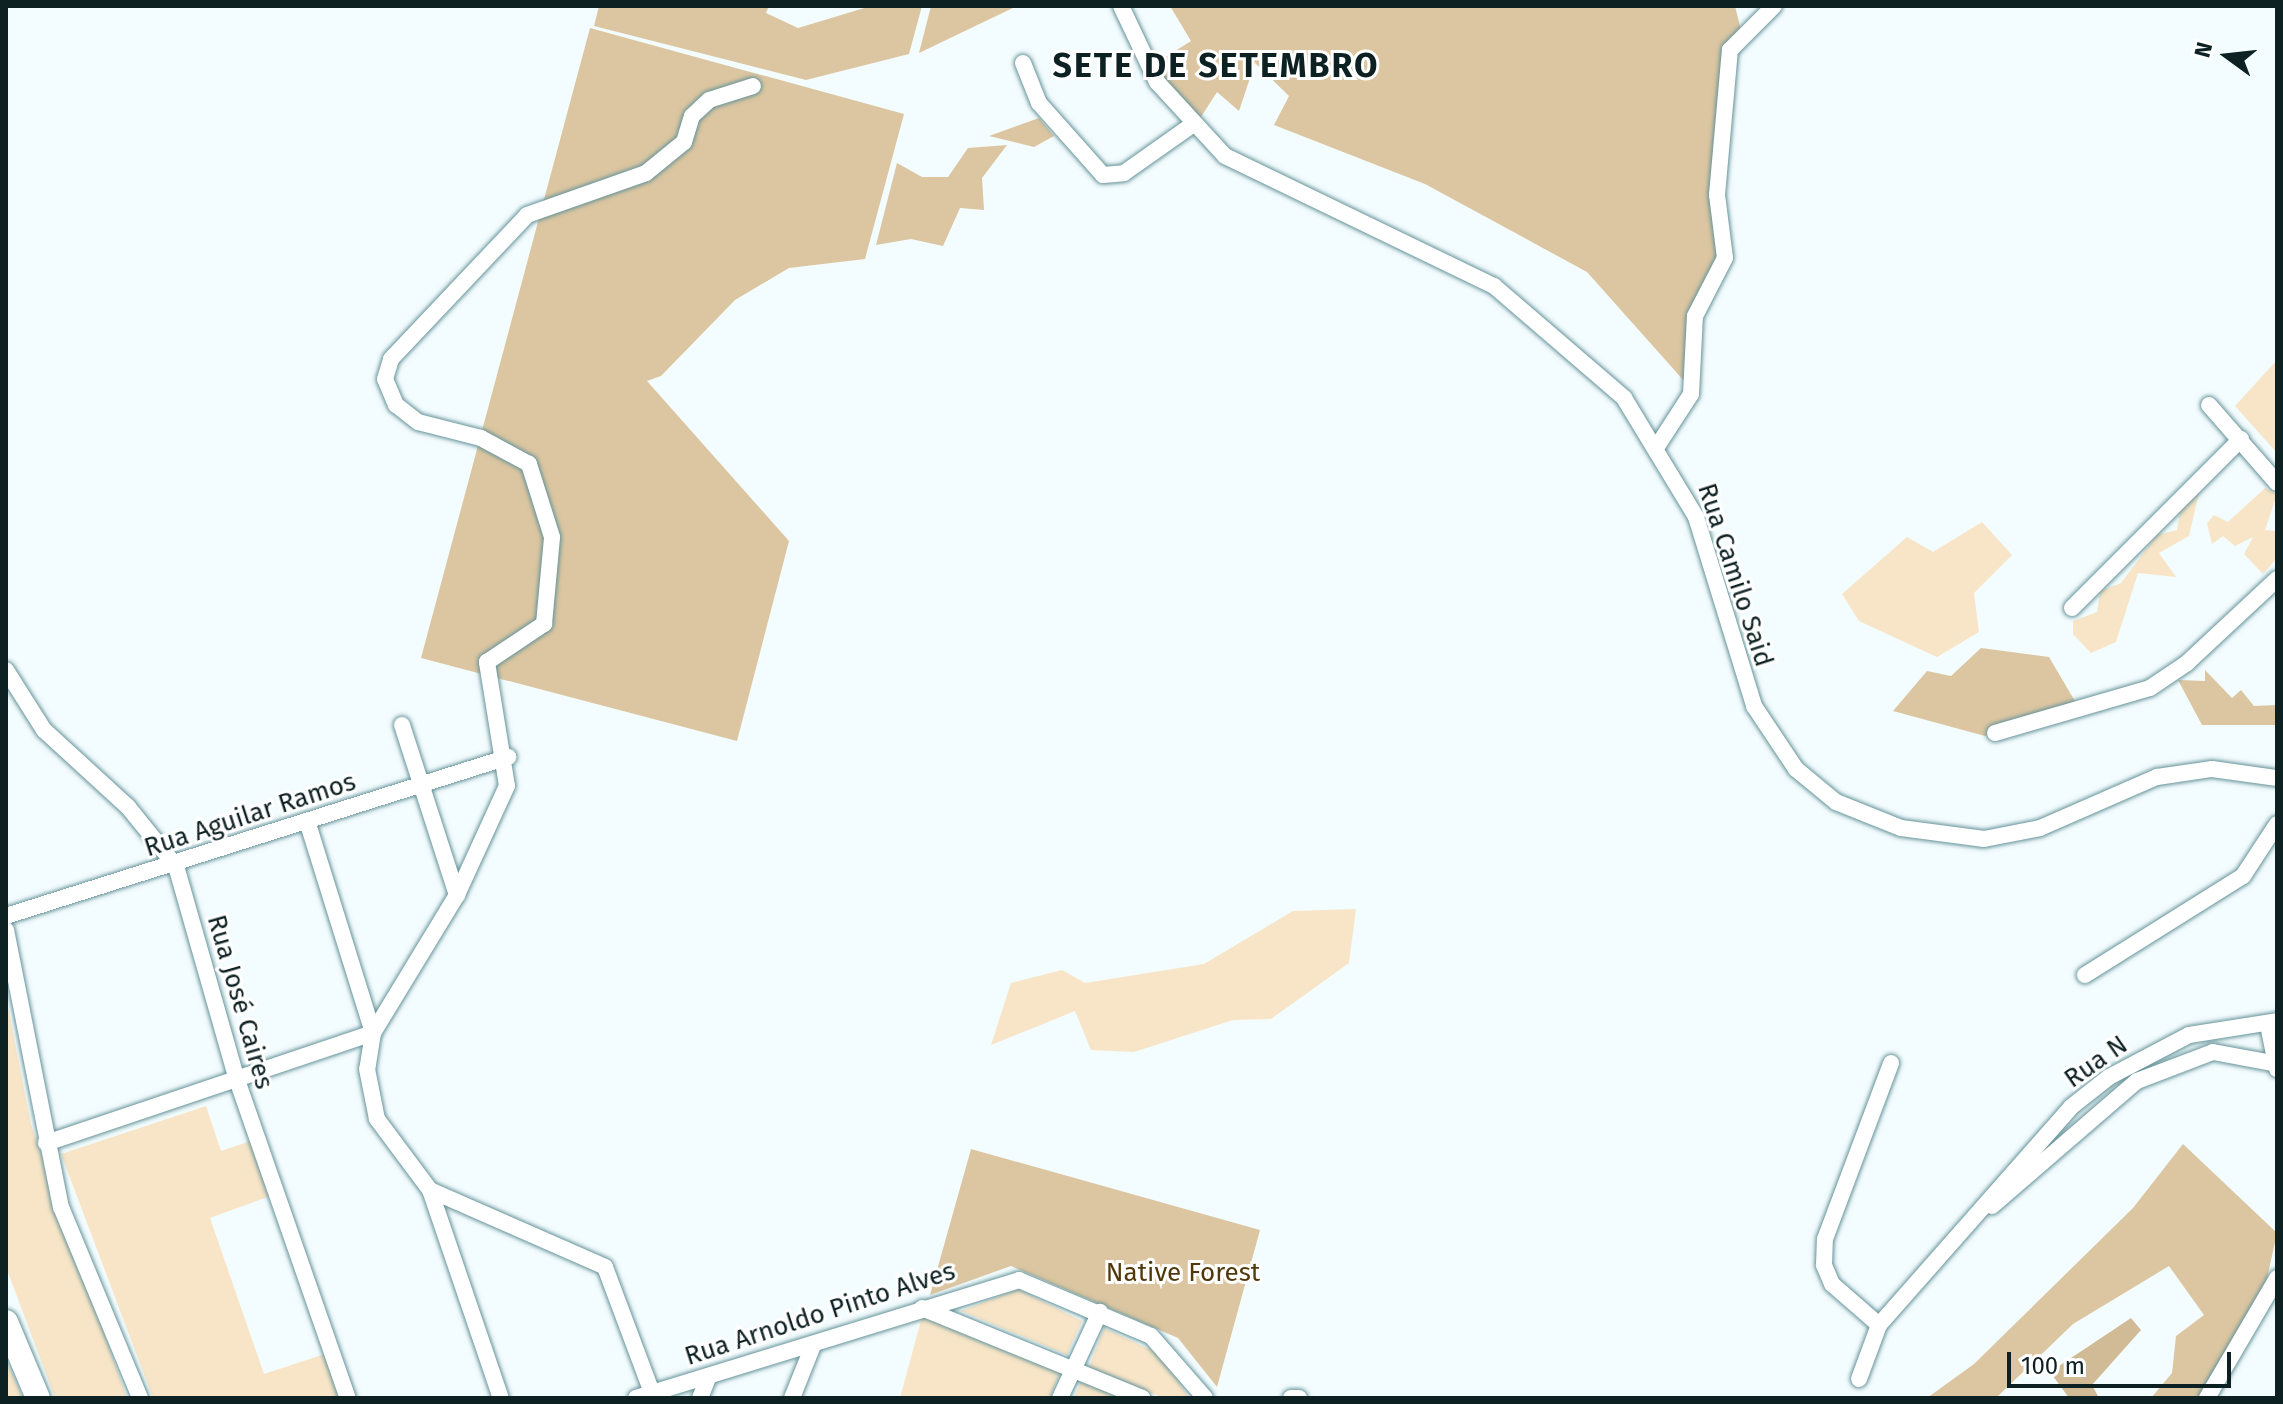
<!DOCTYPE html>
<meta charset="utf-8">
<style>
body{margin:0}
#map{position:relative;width:2283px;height:1404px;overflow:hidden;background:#f3fcfe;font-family:"Fira Sans",sans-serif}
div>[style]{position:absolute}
.green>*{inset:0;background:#f8e5c7}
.forest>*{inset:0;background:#dcc6a1}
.water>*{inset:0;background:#d1bb97}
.roads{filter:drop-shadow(0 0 2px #659399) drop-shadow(0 0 2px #659399)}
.street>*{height:16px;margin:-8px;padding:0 8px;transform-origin:8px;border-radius:8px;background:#fff}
.primary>*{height:24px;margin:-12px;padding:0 12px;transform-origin:12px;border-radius:12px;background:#fff}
span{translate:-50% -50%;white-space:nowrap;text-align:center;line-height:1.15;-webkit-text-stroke:6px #fff;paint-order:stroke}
.street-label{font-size:26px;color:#0d2022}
.park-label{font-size:26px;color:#51390c}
.district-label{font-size:34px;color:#0d2022;font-weight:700;letter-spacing:2px}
.frame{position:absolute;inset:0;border:8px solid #0d2022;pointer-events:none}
.north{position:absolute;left:2187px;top:16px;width:80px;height:80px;-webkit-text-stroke:6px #fff;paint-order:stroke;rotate:285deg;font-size:22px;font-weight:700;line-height:32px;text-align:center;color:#0d2022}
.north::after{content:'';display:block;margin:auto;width:28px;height:36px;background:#0d2022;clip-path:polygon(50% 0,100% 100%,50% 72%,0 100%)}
.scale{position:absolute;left:2007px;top:1352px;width:224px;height:36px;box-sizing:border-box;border:4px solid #0d2022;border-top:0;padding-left:10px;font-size:24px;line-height:28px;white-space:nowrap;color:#0d2022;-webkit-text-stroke:6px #fff;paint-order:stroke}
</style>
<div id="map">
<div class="green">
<div style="clip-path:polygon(2277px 360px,2277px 453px,2235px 406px)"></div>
<div style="clip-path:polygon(2265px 488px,2277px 494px,2265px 530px,2277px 531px,2277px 558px,2263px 574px,2244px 554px,2253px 537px,2235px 546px,2223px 536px,2212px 544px,2207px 523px,2214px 515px,2228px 522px)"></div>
<div style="clip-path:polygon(2199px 493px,2189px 536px,2159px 553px,2176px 577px,2138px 573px,2116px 642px,2091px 653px,2073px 634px,2073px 621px,2097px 612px,2100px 591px,2121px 583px,2157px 535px,2177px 530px,2180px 511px)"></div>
<div style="clip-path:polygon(1982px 522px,2012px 555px,1974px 593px,1979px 632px,1937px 657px,1859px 621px,1842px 594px,1907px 537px,1933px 552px)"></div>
<div style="clip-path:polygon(1356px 909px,1349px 963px,1271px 1019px,1233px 1020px,1134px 1052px,1091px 1050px,1075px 1011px,991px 1045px,1011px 983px,1062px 970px,1085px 983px,1204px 964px,1293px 911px)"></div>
<div style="clip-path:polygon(6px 997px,31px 1124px,127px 1398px,55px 1398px,6px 1267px)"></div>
<div style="clip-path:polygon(206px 1106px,221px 1151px,254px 1140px,273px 1195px,210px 1218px,264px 1374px,325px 1354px,340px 1398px,153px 1398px,61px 1154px)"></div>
<div style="clip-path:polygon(1018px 1289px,1082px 1321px,1067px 1355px,961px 1311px)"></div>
<div style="clip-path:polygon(922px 1317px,1060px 1373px,1050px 1398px,900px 1398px)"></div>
<div style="clip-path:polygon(1104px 1328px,1162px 1355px,1189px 1398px,1163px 1398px,1089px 1367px)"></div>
<div style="clip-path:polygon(6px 1359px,23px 1398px,6px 1398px)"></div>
<div style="clip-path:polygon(1081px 1381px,1121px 1398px,1074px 1398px)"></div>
</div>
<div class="forest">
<div style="clip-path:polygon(599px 6px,769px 6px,766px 13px,798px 28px,871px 6px,922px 6px,909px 54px,806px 80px,594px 26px)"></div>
<div style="clip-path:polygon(931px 6px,1017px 6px,919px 53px)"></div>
<div style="clip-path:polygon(1170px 6px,1735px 6px,1741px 30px,1720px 68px,1723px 244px,1685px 382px,1587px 272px,1425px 184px,1274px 125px,1289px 96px,1255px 63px,1239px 111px,1217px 92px,1199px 120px,1153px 65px,1191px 41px)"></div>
<div style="clip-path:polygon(590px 28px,904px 114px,865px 259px,789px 268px,735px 300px,661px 376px,647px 381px,789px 541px,737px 741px,421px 658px)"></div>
<div style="clip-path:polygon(1039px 118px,1054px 136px,1034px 147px,989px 136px)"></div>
<div style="clip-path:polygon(1007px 145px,982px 178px,984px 210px,960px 208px,943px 246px,911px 239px,876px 245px,897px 163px,922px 177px,948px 177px,968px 148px)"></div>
<div style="clip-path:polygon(1981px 648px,2049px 657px,2079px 708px,1985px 736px,1893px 711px,1927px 671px,1951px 676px)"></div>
<div style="clip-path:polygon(2205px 670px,2232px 698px,2241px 690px,2254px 706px,2277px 705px,2277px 725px,2202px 725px,2178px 680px,2205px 681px)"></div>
<div style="clip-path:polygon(2183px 1144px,2277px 1233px,2266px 1283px,2201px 1398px,2151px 1398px,2172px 1373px,2176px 1336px,2204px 1315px,2169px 1266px,2073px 1324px,1996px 1398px,1927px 1398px,1974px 1364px,2133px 1208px)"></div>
<div style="clip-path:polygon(971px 1149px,1260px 1230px,1217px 1387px,1178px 1338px,1011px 1266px,930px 1295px)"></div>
</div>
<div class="water">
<div style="clip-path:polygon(2131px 1318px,2141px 1330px,2092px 1385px,2099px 1398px,2069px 1398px,2050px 1372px)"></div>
</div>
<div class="roads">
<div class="street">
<div style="left:1121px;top:6px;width:84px;rotate:64.7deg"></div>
<div style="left:1157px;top:82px;width:100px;rotate:47.4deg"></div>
<div style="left:1225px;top:156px;width:299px;rotate:25.8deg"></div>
<div style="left:1494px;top:286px;width:172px;rotate:40.7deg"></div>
<div style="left:1624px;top:398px;width:139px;rotate:58.8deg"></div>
<div style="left:1696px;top:517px;width:198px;rotate:72.9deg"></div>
<div style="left:1754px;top:706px;width:76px;rotate:56.3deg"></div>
<div style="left:1796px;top:769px;width:52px;rotate:39.5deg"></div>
<div style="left:1836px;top:802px;width:70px;rotate:21.8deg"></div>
<div style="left:1901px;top:828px;width:84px;rotate:7.5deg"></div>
<div style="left:1984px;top:839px;width:57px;rotate:-11.1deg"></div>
<div style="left:2040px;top:828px;width:128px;rotate:-23.6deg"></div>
<div style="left:2157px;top:777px;width:56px;rotate:-8.3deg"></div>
<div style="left:2212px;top:769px;width:66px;rotate:7.9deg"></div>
<div style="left:1023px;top:63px;width:43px;rotate:68.2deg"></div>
<div style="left:1039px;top:103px;width:96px;rotate:48.4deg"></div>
<div style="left:1103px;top:175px;width:21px;rotate:-5deg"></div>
<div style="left:1124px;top:173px;width:83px;rotate:-35.2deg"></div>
<div style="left:2209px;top:405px;width:103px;rotate:48.9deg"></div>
<div style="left:1658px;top:445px;width:61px;rotate:-57.1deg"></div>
<div style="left:1691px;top:394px;width:78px;rotate:-87.1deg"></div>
<div style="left:1695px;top:316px;width:65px;rotate:-62.7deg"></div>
<div style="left:1725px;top:258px;width:64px;rotate:-97.2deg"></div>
<div style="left:1717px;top:195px;width:146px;rotate:-84.9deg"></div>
<div style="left:1730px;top:50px;width:62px;rotate:-45deg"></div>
<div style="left:2072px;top:608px;width:239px;rotate:-45deg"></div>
<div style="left:6px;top:670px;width:71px;rotate:57.7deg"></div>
<div style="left:44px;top:730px;width:114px;rotate:42.5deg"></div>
<div style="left:128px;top:807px;width:76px;rotate:50.9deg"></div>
<div style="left:176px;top:866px;width:223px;rotate:74.1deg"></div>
<div style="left:237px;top:1080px;width:337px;rotate:70.8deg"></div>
<div style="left:402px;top:725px;width:179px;rotate:72.1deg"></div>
<div style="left:1995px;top:733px;width:161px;rotate:-16.2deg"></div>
<div style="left:2150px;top:688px;width:45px;rotate:-34deg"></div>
<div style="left:2187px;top:663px;width:123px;rotate:-43deg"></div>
<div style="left:308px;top:824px;width:219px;rotate:72.7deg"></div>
<div style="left:373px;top:1033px;width:36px;rotate:99deg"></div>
<div style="left:367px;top:1069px;width:51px;rotate:78.7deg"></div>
<div style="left:377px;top:1119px;width:89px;rotate:53.3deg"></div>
<div style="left:430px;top:1190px;width:220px;rotate:71.2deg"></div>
<div style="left:6px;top:916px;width:527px;rotate:-17.57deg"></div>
<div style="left:6px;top:930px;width:282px;rotate:78.8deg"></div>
<div style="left:61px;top:1207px;width:207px;rotate:67.5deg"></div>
<div style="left:2085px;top:975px;width:186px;rotate:-32.1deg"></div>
<div style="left:2243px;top:876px;width:62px;rotate:-56.8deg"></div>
<div style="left:2268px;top:1025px;width:45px;rotate:78.4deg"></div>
<div style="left:46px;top:1143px;width:345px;rotate:-18.6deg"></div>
<div style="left:373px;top:1033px;width:162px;rotate:-58.7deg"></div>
<div style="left:457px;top:895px;width:120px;rotate:-65.4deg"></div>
<div style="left:507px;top:786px;width:126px;rotate:-99.2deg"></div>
<div style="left:487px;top:662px;width:69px;rotate:-33.7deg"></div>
<div style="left:544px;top:624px;width:87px;rotate:-84.7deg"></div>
<div style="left:552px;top:537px;width:77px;rotate:-107.5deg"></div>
<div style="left:529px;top:464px;width:55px;rotate:-151.6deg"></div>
<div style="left:481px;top:438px;width:65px;rotate:-165.7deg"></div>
<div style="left:418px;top:422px;width:28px;rotate:-142deg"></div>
<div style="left:396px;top:405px;width:28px;rotate:-113deg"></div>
<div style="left:385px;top:379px;width:21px;rotate:-73deg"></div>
<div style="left:391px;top:359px;width:198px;rotate:-46.6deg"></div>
<div style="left:527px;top:215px;width:126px;rotate:-19.4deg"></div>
<div style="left:646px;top:173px;width:49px;rotate:-39.2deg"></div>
<div style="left:684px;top:142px;width:27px;rotate:-73deg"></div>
<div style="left:692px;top:116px;width:23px;rotate:-43deg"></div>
<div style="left:709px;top:100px;width:46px;rotate:-17.7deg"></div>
<div style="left:430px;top:1190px;width:191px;rotate:23.7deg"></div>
<div style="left:605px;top:1267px;width:140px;rotate:69.5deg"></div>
<div style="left:1992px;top:1206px;width:191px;rotate:-40.8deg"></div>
<div style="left:2137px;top:1081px;width:81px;rotate:-20.9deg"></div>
<div style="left:2213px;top:1052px;width:61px;rotate:10.4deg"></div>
<div style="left:922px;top:1308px;width:238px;rotate:22.2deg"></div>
<div style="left:1879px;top:1325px;width:62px;rotate:-138.9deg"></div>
<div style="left:1832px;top:1284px;width:21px;rotate:-113deg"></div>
<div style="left:1824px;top:1265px;width:26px;rotate:-88deg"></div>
<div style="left:1825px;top:1239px;width:188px;rotate:-69.4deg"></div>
<div style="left:1859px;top:1379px;width:58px;rotate:-69.7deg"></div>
<div style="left:1879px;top:1325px;width:290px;rotate:-48.6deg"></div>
<div style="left:2071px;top:1107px;width:48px;rotate:-38.3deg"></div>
<div style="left:2109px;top:1077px;width:90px;rotate:-27.7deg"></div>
<div style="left:2189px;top:1035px;width:89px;rotate:-9deg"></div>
<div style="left:636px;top:1398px;width:401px;rotate:-17.1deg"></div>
<div style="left:1019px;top:1280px;width:143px;rotate:23deg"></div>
<div style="left:1151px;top:1336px;width:82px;rotate:48.9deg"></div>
<div style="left:700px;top:1398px;width:24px;rotate:-68deg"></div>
<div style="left:792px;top:1398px;width:54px;rotate:-68.2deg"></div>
<div style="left:1060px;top:1398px;width:95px;rotate:-65.1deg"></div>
<div style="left:1291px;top:1398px;width:8px"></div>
<div style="left:2207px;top:1398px;width:139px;rotate:-59.7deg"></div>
</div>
<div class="primary">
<div style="left:6px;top:1322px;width:82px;rotate:67.2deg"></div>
</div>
</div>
<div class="street-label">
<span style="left:1735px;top:575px;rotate:72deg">Rua Camilo Said</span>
<span style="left:250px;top:815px;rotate:-18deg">Rua Aguilar Ramos</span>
<span style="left:240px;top:1002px;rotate:74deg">Rua José Caires</span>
<span style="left:2096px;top:1062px;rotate:-35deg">Rua N</span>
<span style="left:820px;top:1314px;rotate:-18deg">Rua Arnoldo Pinto Alves</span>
</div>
<div class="park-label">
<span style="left:1183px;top:1273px">Native Forest</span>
</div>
<div class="district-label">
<span style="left:1216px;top:66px">SETE DE SETEMBRO</span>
</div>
<div class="frame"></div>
<div class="north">N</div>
<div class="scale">100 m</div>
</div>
